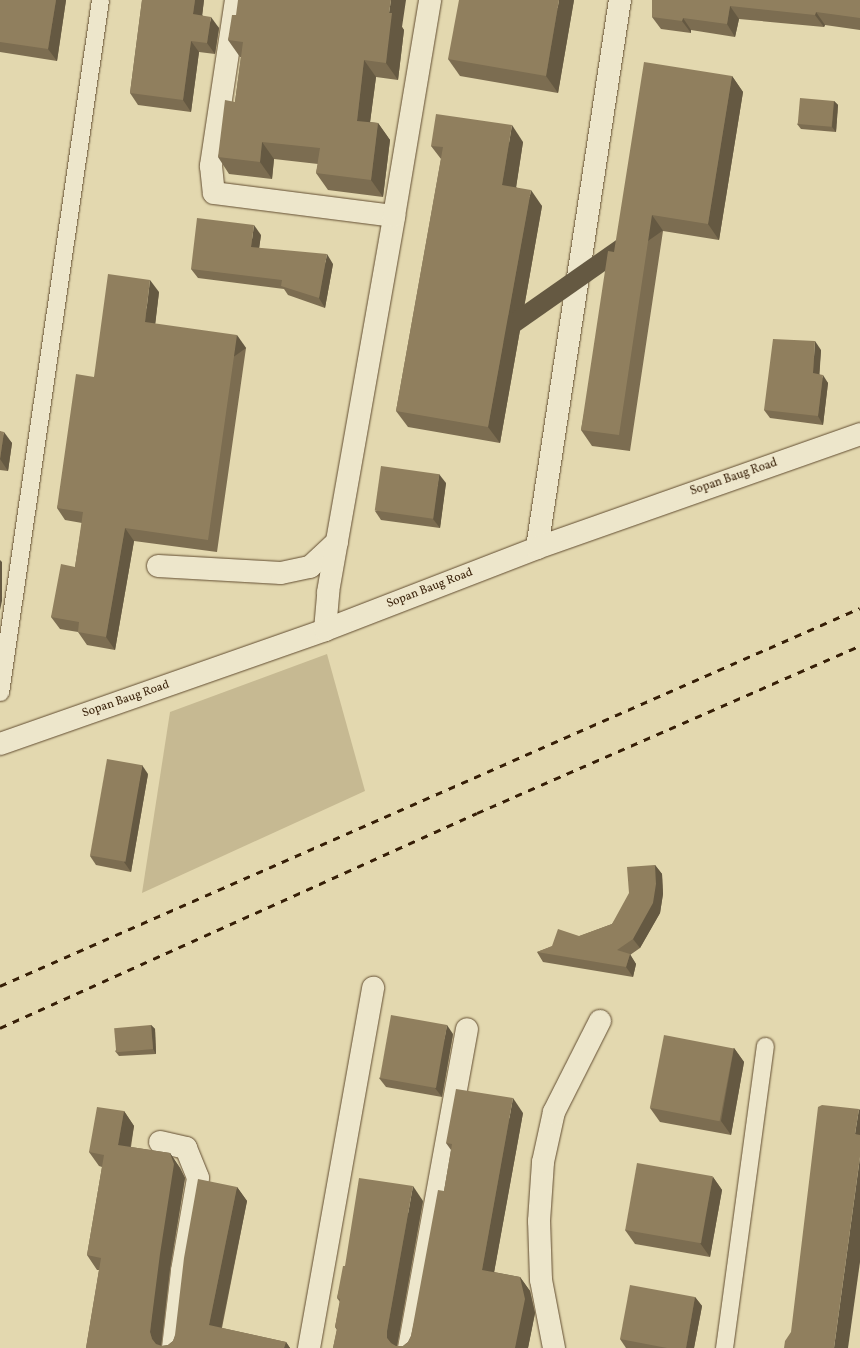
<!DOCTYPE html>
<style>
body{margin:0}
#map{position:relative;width:860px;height:1348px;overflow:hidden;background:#e3d8af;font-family:Vollkorn,serif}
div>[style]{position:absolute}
.green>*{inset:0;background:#c6b992}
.roads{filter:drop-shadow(0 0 1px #624d31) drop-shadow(0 0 1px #624d31)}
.lane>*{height:17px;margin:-8.5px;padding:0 8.5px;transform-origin:8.5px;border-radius:8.5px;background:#ede6cb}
.street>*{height:22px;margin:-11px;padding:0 11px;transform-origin:11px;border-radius:11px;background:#ede6cb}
.secondary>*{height:22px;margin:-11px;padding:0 11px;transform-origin:11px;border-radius:11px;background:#ede6cb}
.rail>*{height:3px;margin-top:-1.5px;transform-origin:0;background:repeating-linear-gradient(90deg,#371f07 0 7px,transparent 0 14px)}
.wall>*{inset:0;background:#7c6d51}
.shaded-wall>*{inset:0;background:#655942;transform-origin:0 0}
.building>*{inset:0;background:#907f5e;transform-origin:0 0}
span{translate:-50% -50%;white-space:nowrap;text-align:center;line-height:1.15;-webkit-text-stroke:4px #ede6cb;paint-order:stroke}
.street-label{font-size:12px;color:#371f07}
</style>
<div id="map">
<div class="green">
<div style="clip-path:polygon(327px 654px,365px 791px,142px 893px,170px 712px)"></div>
</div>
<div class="roads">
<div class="lane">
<div style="left:0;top:692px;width:699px;rotate:-81.78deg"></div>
<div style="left:724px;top:1348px;width:305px;rotate:-82.3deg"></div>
</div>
<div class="street">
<div style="left:236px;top:0;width:168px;rotate:98.6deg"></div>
<div style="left:211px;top:166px;width:27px;rotate:84deg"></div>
<div style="left:214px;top:193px;width:181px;rotate:7.3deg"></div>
<div style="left:537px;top:548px;width:554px;rotate:-81.39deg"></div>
<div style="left:158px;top:566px;width:123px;rotate:3.3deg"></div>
<div style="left:281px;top:573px;width:30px;rotate:-12deg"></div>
<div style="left:310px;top:567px;width:37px;rotate:-43deg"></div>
<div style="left:325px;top:630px;width:38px;rotate:-85deg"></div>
<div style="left:328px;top:592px;width:382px;rotate:-80deg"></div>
<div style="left:394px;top:216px;width:219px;rotate:-80.5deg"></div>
<div style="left:160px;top:1142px;width:27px;rotate:13deg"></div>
<div style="left:186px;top:1148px;width:32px;rotate:68deg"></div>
<div style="left:198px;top:1178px;width:94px;rotate:99.8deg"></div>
<div style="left:182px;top:1271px;width:78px;rotate:96.7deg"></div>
<div style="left:309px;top:1348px;width:366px;rotate:-79.9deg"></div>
<div style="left:409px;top:1348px;width:324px;rotate:-79.7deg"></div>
<div style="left:554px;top:1348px;width:69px;rotate:-100.8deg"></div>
<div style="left:541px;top:1280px;width:59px;rotate:-91.9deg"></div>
<div style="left:539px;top:1221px;width:59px;rotate:-86.1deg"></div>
<div style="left:543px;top:1162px;width:51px;rotate:-77.6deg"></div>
<div style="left:554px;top:1112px;width:102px;rotate:-63.2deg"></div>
</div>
<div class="secondary">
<div style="left:0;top:744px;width:344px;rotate:-19.3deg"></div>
<div style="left:325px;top:630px;width:227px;rotate:-21.1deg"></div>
<div style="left:537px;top:548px;width:343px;rotate:-19.4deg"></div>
</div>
</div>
<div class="rail">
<div style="left:0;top:986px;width:939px;rotate:-23.73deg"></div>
<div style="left:0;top:1028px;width:523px;rotate:-24.26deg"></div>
<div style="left:477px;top:813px;width:418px;rotate:-23.6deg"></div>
</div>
<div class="wall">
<div style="clip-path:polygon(0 0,66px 0,57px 61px,0 52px)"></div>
<div style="clip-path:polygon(142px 0,204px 0,202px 15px,219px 28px,215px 54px,199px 52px,191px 112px,138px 105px,130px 93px)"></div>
<div style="clip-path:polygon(574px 0,558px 93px,460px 76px,448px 59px)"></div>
<div style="clip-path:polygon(652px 0,860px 0,860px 30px,825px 25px,824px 27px,739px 19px,735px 37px,691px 30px,691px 33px,661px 29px,652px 17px)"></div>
<div style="clip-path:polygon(236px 15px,402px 27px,404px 30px,398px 80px,376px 77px,370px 122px,378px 123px,390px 140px,383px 197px,328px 190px,316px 173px,318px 164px,274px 159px,272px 179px,229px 174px,218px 157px,235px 102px,241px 57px,240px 57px,228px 40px)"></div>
<div style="clip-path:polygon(732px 76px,743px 92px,719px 240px,663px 231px,630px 451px,592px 446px,581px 430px,614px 252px)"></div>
<div style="clip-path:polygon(834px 101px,838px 105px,836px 132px,801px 129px,797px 124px)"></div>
<div style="clip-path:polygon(523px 142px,516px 187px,542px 206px,500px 443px,408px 427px,396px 411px,441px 159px,431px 146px)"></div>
<div style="clip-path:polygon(261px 235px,259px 248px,333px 264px,325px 308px,288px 295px,284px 289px,198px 278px,191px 269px)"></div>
<div style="clip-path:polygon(159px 292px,155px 324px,246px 348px,217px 552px,134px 541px,115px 650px,87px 645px,78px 632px,60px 629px,51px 617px,75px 567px,82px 523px,65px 520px,57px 508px,94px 377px)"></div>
<div style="clip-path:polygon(821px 350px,819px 374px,828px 383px,823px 425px,770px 418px,764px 410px)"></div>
<div style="clip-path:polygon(0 431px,12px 443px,8px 471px,0 470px)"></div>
<div style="clip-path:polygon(446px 483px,440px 528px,381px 520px,375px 511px)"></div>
<div style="clip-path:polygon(148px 774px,131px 872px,96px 865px,90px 856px)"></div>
<div style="clip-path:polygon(655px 865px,662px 874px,663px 894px,660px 913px,640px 948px,630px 955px,636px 964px,633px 977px,543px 962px,537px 952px,612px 924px)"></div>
<div style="clip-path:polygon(151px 1025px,155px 1029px,156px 1054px,119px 1056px,115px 1051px)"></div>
<div style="clip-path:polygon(453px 1034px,442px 1097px,386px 1087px,379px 1078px)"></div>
<div style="clip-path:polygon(734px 1048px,744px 1062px,731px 1135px,660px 1122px,650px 1108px)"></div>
<div style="clip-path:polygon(124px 1111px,134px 1126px,131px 1147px,170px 1153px,180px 1168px,185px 1178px,170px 1269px,161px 1346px,168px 1345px,173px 1341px,237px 1187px,247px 1201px,222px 1328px,286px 1342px,290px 1348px,86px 1348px,99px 1270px,97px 1270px,87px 1255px,102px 1167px,99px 1166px,89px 1152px)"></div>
<div style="clip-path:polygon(523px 1113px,494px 1272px,520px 1277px,530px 1291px,535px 1313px,528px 1348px,333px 1348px,337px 1330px,335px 1327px,340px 1302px,337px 1298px,345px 1266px,423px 1201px,397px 1346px,403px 1346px,408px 1342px,411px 1336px,444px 1191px,451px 1150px,446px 1143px)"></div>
<div style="clip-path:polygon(713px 1177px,722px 1190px,710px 1257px,635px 1244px,625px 1230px)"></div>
<div style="clip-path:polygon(695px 1297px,702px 1306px,694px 1348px,626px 1348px,620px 1339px)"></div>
</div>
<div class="shaded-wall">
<div style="clip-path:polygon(56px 0,66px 0,57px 61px,48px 49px)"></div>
<div style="clip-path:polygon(195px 0,204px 0,201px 26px,193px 14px)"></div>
<div style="clip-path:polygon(391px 0,406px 0,402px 27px,404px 30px,398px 80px,386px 63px,389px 13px)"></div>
<div style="clip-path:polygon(559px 0,574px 0,558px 93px,546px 76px)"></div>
<div style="clip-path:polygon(730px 6px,739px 19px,735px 37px,727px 24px)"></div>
<div style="clip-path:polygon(816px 12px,825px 25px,824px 27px,815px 15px)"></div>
<div style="clip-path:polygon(211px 17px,219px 28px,215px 54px,207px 43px)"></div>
<div style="clip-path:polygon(683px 18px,691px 30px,691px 33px,682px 21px)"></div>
<div style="clip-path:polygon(191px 41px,199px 52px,191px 112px,183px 100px)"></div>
<div style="clip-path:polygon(364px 60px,376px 77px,368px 138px,357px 121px)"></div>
<div style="clip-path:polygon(732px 76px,743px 92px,719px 240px,708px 224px)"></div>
<div style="clip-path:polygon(834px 101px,838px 105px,836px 132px,832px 127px)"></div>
<div style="clip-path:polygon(378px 123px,390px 140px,383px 197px,371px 180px)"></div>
<div style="clip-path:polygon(512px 125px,523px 142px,514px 201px,502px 185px)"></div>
<div style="clip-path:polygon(262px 142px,274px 159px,272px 179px,260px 162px)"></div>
<div style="clip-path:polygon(531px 190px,542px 206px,500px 443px,488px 427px)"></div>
<div style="left:652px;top:215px;width:19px;height:222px;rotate:55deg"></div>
<div style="clip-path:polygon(254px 225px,261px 235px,258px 256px,251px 247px)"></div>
<div style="clip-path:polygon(327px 254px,333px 264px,325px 308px,319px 298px)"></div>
<div style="clip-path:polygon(150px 280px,159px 292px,154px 335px,145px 322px)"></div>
<div style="left:237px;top:335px;width:16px;height:207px;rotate:55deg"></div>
<div style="clip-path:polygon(815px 341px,821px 350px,819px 382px,813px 373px)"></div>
<div style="clip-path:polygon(823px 375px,828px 383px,823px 425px,818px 416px)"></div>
<div style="clip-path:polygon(4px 432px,12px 443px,8px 471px,0 459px)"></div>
<div style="clip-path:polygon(439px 474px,446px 483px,440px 528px,433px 519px)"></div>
<div style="clip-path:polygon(125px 528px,134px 541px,115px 650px,106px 637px)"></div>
<div style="clip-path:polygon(0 560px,2px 562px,2px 601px,0 610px)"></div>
<div style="clip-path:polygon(142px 765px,148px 774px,131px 872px,124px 862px)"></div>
<div style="clip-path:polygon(655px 865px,662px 874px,663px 894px,660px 913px,640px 948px,633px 939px)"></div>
<div style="clip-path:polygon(630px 954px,636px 964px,633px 977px,626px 967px)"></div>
<div style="clip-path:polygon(151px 1025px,155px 1029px,156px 1054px,153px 1049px)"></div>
<div style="clip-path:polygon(447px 1025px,453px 1034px,442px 1097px,435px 1088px)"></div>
<div style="clip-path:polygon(734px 1048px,744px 1062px,731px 1135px,721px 1121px)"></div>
<div style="clip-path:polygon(513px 1098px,523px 1113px,492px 1284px,482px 1270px)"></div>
<div style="clip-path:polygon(859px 1109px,860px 1110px,860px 1141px,855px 1134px)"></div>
<div style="clip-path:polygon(124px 1111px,134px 1126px,128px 1159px,118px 1145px)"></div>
<div style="clip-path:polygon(170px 1153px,180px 1168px,185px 1178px,170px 1269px,161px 1347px,158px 1348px,152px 1339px,150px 1332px)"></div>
<div style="clip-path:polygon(860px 1157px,860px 1262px,848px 1348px,834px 1348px)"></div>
<div style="clip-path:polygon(713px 1177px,722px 1190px,710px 1257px,700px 1243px)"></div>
<div style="clip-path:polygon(413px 1186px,423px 1201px,397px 1346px,394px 1348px,387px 1338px,387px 1331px)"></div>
<div style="clip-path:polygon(237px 1187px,247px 1201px,219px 1339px,209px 1325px)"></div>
<div style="clip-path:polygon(520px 1277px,530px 1291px,535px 1313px,528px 1348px,515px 1348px)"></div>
<div style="clip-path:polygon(695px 1297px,702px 1306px,694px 1348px,686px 1348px)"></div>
<div style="clip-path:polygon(286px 1342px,290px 1348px,284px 1348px)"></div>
</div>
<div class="building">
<div style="clip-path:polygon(0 0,56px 0,48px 49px,0 42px)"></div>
<div style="clip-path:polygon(142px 0,195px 0,193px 14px,211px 17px,207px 43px,191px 41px,183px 100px,130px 93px)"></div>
<div style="clip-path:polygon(238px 0,391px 0,389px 13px,392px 13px,386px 63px,364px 60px,357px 121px,378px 123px,371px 180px,316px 173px,320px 148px,262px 142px,260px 162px,218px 157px,225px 100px,235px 102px,243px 42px,228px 40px,232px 15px,236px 15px)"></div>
<div style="clip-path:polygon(459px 0,559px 0,546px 76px,448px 59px)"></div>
<div style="clip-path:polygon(652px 0,860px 0,860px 18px,816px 12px,815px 15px,730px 6px,727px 24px,683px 18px,682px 21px,652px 17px)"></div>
<div style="clip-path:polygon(644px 62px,732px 76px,708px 224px,652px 215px,619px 435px,581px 430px,608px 251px,614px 252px)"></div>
<div style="left:800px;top:98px;width:34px;height:26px;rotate:5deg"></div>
<div style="clip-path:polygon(436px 114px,512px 125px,502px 185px,531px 190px,488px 427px,396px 411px,443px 147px,431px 146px)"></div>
<div style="clip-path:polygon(197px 218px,254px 225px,251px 247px,327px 254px,319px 298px,281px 286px,282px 280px,191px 269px)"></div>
<div style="clip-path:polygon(108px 274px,150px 280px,145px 322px,237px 335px,208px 540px,125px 528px,106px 637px,78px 632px,79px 622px,51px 617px,61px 564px,75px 567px,83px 512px,57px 508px,76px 374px,94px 377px)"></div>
<div style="clip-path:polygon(773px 339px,815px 341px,813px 373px,823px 375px,818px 416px,764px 410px)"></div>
<div style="clip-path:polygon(0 431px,4px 432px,0 459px)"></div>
<div style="left:381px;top:466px;width:59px;height:45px;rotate:8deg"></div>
<div style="left:107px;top:759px;width:36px;height:98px;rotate:10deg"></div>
<div style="clip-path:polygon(655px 865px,656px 884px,653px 903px,633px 939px,617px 950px,630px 954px,626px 967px,537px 952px,552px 946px,558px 929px,579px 936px,612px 924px,629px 893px,627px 867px)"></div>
<div style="left:391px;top:1015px;width:57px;height:64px;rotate:10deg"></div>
<div style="left:151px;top:1025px;width:24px;height:37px;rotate:85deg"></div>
<div style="left:664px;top:1035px;width:71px;height:74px;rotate:11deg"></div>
<div style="clip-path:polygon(456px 1089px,513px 1098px,482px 1270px,520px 1277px,525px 1299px,515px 1348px,333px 1348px,337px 1328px,335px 1327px,340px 1299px,337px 1298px,343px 1266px,345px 1266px,359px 1178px,413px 1186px,387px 1331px,387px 1338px,391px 1343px,396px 1346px,403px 1346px,408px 1342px,411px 1336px,438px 1190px,444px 1191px,452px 1144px,446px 1143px)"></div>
<div style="clip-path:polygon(822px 1105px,859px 1109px,855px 1134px,860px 1135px,860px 1157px,834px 1348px,784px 1348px,785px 1341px,791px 1332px,818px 1107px)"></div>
<div style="clip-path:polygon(97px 1107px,124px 1111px,118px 1145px,170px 1153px,174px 1164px,160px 1254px,150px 1332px,152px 1339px,156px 1344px,162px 1346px,168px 1345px,173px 1341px,175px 1335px,184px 1258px,198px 1179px,237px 1187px,209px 1325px,286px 1342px,284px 1348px,86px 1348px,101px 1258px,87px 1255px,104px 1155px,89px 1152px)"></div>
<div style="left:637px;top:1163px;width:77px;height:68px;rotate:10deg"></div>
<div style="clip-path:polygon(630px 1285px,695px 1297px,686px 1348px,667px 1348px,620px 1339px)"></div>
</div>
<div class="street-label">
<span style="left:734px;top:478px;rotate:-19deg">Sopan Baug Road</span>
<span style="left:430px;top:589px;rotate:-21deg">Sopan Baug Road</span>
<span style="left:126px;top:700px;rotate:-19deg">Sopan Baug Road</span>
</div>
</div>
